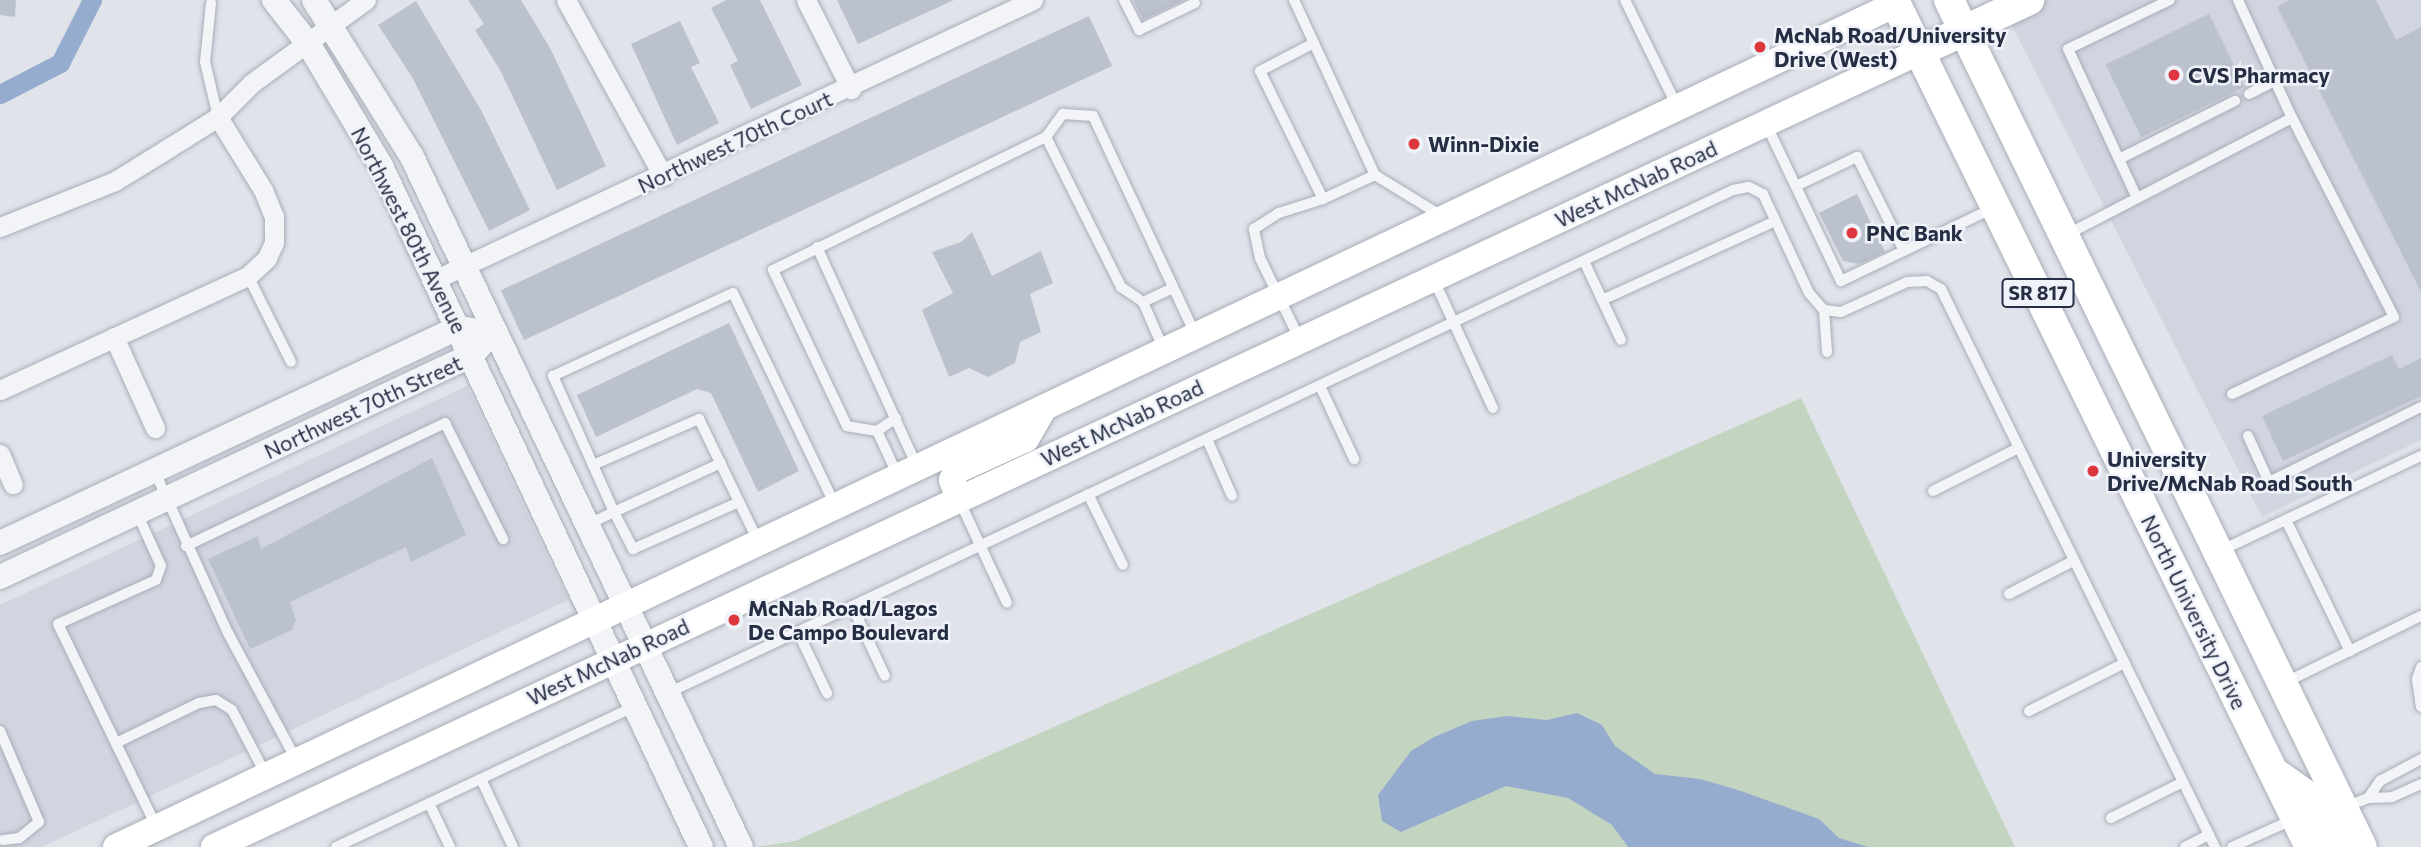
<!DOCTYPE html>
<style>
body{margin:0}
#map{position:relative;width:2421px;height:847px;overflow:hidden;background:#e0e3ea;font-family:Commissioner,sans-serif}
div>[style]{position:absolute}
.built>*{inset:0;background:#d1d5e0}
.green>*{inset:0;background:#c3d5c0}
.water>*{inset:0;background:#96accf}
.canal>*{height:19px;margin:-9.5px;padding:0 9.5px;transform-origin:9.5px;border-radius:9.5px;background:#96accf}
.building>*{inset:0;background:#bcc1ce;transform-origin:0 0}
.roads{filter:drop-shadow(0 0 2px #a8adb8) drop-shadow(0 0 2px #a8adb8)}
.service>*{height:10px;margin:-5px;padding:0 5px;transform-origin:5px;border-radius:5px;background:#f3f4f8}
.minor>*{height:19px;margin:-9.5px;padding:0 9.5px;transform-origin:9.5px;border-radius:9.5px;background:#f3f4f8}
.tertiary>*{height:24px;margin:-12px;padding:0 12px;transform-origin:12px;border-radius:12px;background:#f3f4f8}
.secondary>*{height:26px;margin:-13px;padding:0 13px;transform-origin:13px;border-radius:13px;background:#fff}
.primary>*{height:30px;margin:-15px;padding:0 15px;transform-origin:15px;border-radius:15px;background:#fff}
.dots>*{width:19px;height:19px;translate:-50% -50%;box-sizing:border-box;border:4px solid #eff2f8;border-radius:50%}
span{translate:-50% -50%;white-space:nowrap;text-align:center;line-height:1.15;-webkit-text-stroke:5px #eff2f8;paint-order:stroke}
.shield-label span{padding:2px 5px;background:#eff2f8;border:2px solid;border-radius:5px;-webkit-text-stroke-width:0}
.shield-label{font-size:19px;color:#262e44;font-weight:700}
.poi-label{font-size:21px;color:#262e44;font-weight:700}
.left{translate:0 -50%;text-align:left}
.street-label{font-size:21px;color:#262e44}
</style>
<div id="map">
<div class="built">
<div style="clip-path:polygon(1999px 0,2421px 0,2421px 440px,2262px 517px)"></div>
<div style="clip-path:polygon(467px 386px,568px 600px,42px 847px,0 847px,0 605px)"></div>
</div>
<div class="green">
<div style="clip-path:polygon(1801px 398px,2015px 847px,755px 847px,795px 841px)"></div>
</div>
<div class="water">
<div style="clip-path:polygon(1577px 713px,1602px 725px,1615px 746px,1655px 774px,1700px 779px,1738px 790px,1819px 819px,1839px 838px,1868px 847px,1628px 847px,1612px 825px,1568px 798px,1506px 786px,1401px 832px,1382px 821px,1378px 795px,1411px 751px,1434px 737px,1472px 721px,1507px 716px,1547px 720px)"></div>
</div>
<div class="canal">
<div style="left:0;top:94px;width:68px;rotate:-27.3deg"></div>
<div style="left:60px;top:63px;width:71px;rotate:-63.1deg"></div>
</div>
<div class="building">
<div style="clip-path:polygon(0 0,16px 0,15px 17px,0 15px)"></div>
<div style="clip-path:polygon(468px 0,521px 0,550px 48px,606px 166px,557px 190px,500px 70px,475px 30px,484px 24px)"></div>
<div style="clip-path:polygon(726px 0,760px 0,802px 85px,751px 109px,730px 65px,738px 61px,711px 8px)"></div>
<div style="clip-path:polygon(837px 0,954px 0,858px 44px)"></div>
<div style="clip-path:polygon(1133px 0,1184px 0,1143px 20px)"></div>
<div style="clip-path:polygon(2290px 0,2376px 0,2396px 40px,2421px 27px,2421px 292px,2277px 7px)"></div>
<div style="clip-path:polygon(416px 1px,481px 110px,530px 210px,489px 231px,412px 77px,378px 25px)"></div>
<div style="left:2209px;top:14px;width:81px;height:115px;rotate:64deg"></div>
<div style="left:1089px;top:16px;width:55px;height:649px;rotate:65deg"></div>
<div style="clip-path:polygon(680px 21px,700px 63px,691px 67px,719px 123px,677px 145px,631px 44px)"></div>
<div style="clip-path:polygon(1857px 194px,1885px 252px,1860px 264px,1843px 261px,1819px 213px)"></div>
<div style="clip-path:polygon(972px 232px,992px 276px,1041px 251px,1053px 283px,1030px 294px,1041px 332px,1020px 342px,1015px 363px,988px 377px,969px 368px,949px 377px,922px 310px,953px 293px,932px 252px,961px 242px)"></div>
<div style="clip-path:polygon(729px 323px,799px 471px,758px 492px,711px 393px,697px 389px,596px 437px,577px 395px)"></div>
<div style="clip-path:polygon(2392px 355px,2399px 369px,2421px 358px,2421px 396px,2283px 461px,2262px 416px)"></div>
<div style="clip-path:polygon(432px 458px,466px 535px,411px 562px,406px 547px,290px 602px,296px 620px,292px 630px,250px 649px,208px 559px,258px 536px,261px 549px)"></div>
</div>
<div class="roads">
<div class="service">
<div style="left:1124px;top:0;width:34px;rotate:63deg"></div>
<div style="left:1139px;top:30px;width:62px;rotate:-25.7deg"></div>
<div style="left:1294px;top:0;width:193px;rotate:65.2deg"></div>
<div style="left:1375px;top:175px;width:76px;rotate:31.6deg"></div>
<div style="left:1625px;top:0;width:118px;rotate:63.9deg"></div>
<div style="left:211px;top:3px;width:59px;rotate:95.8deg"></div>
<div style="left:205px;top:62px;width:57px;rotate:76.7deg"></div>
<div style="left:1314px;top:43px;width:61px;rotate:152.6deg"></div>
<div style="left:1260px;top:71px;width:143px;rotate:63.8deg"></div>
<div style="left:1323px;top:199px;width:57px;rotate:-24.8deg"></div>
<div style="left:2249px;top:94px;width:29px;rotate:-27deg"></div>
<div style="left:1767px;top:126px;width:172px;rotate:64.5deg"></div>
<div style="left:1841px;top:281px;width:166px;rotate:-25.6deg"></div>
<div style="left:1046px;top:137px;width:168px;rotate:63.4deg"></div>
<div style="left:1121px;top:287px;width:27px;rotate:34deg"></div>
<div style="left:1143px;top:302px;width:50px;rotate:66.5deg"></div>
<div style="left:2119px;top:159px;width:130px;rotate:-26.6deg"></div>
<div style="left:1796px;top:186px;width:68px;rotate:-25.4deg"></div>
<div style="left:1857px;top:157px;width:105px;rotate:63.4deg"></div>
<div style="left:2136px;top:196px;width:162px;rotate:-114.8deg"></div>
<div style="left:2068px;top:49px;width:113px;rotate:-25.7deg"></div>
<div style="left:2068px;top:234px;width:252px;rotate:-27.4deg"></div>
<div style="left:2292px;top:118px;width:130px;rotate:-114.6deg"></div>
<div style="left:817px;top:247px;width:241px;rotate:65.5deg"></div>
<div style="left:1584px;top:261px;width:87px;rotate:64.9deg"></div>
<div style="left:248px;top:276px;width:96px;rotate:63.4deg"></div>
<div style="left:1434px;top:280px;width:141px;rotate:65.3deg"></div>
<div style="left:1602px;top:300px;width:190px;rotate:-24.5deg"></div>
<div style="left:1143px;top:302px;width:31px;rotate:-25deg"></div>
<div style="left:1824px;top:310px;width:42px;rotate:85.9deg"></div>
<div style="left:1299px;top:338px;width:89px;rotate:-116deg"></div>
<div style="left:1260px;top:258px;width:30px;rotate:-102deg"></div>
<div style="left:1254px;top:229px;width:30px;rotate:-33deg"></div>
<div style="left:1279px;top:213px;width:46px;rotate:-17.7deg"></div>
<div style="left:1320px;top:386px;width:81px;rotate:65deg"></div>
<div style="left:2232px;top:394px;width:179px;rotate:-25.4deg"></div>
<div style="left:2394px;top:317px;width:224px;rotate:-117.1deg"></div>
<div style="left:877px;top:431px;width:23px;rotate:-34deg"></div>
<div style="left:2248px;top:436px;width:51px;rotate:65.5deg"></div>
<div style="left:2269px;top:482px;width:169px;rotate:-26.3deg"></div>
<div style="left:1207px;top:439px;width:62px;rotate:66.3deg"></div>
<div style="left:721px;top:463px;width:118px;rotate:155.4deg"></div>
<div style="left:614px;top:512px;width:51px;rotate:-114.1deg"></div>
<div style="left:593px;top:465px;width:116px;rotate:-23.5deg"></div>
<div style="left:699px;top:419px;width:138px;rotate:64.2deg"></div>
<div style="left:593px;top:465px;width:98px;rotate:-114.2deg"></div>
<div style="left:553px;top:376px;width:198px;rotate:-24.8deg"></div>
<div style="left:733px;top:293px;width:235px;rotate:64.3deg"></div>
<div style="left:154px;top:470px;width:179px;rotate:65.6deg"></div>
<div style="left:228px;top:633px;width:145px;rotate:61.7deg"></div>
<div style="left:898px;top:476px;width:50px;rotate:-115deg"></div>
<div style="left:877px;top:431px;width:30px;rotate:-171deg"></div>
<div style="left:847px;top:426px;width:173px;rotate:-115.4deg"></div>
<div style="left:773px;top:270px;width:304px;rotate:-26deg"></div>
<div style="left:1046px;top:137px;width:29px;rotate:-54deg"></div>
<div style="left:1063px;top:114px;width:30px;rotate:4deg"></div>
<div style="left:1093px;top:116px;width:241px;rotate:64.9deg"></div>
<div style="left:1933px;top:491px;width:95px;rotate:-26.8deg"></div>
<div style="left:1088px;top:494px;width:79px;rotate:63.8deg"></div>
<div style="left:960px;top:502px;width:111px;rotate:65deg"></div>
<div style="left:137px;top:513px;width:58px;rotate:65.6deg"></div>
<div style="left:161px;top:566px;width:15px;rotate:110deg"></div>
<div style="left:156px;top:580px;width:107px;rotate:155.8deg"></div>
<div style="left:58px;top:624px;width:227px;rotate:64.1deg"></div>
<div style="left:2286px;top:520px;width:146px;rotate:64deg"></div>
<div style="left:589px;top:524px;width:28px;rotate:-26deg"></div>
<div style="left:614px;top:512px;width:42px;rotate:62.8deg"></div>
<div style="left:633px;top:549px;width:116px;rotate:-23.9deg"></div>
<div style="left:186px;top:546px;width:287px;rotate:-25.4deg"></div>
<div style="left:445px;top:423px;width:130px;rotate:63.4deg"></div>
<div style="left:2222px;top:550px;width:220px;rotate:-25.3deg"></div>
<div style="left:2009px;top:594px;width:72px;rotate:-27.3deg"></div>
<div style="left:852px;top:606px;width:77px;rotate:64.8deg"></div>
<div style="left:798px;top:632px;width:68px;rotate:64.6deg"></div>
<div style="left:2421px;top:667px;width:13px;rotate:108deg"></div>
<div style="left:2417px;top:679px;width:28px;rotate:82deg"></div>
<div style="left:2286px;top:682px;width:150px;rotate:-26.1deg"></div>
<div style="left:670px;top:692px;width:1176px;rotate:-25.28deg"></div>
<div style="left:1733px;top:190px;width:16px;rotate:-11deg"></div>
<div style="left:1749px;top:187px;width:16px;rotate:27deg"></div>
<div style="left:1763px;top:194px;width:109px;rotate:65.1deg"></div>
<div style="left:1809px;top:293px;width:23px;rotate:49deg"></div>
<div style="left:1824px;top:310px;width:17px;rotate:7deg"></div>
<div style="left:1841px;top:312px;width:72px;rotate:-24.4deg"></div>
<div style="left:1907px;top:282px;width:20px;rotate:-3deg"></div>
<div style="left:1927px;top:281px;width:16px;rotate:30deg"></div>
<div style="left:1941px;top:289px;width:622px;rotate:63.85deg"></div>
<div style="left:2029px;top:711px;width:107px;rotate:-26.6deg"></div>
<div style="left:0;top:731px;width:99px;rotate:66.8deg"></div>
<div style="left:39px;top:822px;width:26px;rotate:141deg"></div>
<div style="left:19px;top:838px;width:16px;rotate:173deg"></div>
<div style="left:116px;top:743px;width:92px;rotate:-25.7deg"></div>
<div style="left:199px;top:703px;width:17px;rotate:-10deg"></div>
<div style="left:216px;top:700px;width:19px;rotate:32deg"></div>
<div style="left:232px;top:710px;width:71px;rotate:62.4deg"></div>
<div style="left:481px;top:779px;width:75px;rotate:64.8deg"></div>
<div style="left:2368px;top:798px;width:21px;rotate:-55deg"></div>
<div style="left:2380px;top:781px;width:47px;rotate:-28.2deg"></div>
<div style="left:429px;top:803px;width:49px;rotate:64.5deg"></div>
<div style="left:2345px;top:807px;width:25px;rotate:-21deg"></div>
<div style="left:2368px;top:798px;width:24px;rotate:-2deg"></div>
<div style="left:2392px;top:797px;width:32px;rotate:-24deg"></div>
<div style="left:2111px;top:818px;width:80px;rotate:-26.6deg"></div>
<div style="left:336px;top:847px;width:328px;rotate:-25.2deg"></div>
<div style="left:2185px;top:847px;width:27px;rotate:-27deg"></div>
<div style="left:2232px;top:847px;width:66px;rotate:-24.2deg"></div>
</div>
<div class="minor">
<div style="left:566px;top:0;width:201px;rotate:61.1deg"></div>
<div style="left:806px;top:0;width:100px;rotate:63.2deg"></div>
<div style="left:0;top:227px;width:124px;rotate:-21.8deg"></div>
<div style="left:115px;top:181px;width:65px;rotate:-31.7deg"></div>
<div style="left:170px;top:147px;width:57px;rotate:-32deg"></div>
<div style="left:218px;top:117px;width:48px;rotate:-45deg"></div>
<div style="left:252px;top:83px;width:141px;rotate:-36.1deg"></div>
<div style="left:434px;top:280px;width:661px;rotate:-25.05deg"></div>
<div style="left:114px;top:337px;width:100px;rotate:65.7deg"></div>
<div style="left:0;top:390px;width:273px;rotate:-24.7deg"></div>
<div style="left:248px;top:276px;width:26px;rotate:-43deg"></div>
<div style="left:267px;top:258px;width:17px;rotate:-66deg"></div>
<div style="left:274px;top:242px;width:25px;rotate:-90deg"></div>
<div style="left:274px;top:217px;width:29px;rotate:-112deg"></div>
<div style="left:263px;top:190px;width:86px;rotate:-121.7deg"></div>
<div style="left:0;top:454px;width:33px;rotate:67deg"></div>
</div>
<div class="tertiary">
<div style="left:274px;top:0;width:57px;rotate:52.1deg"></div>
<div style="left:309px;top:45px;width:141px;rotate:59.2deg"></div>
<div style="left:381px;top:166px;width:752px;rotate:64.83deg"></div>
<div style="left:314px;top:0;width:185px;rotate:58deg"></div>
<div style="left:412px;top:157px;width:764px;rotate:64.51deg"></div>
<div style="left:0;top:543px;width:506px;rotate:-25.15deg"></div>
<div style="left:458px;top:328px;width:15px;rotate:8deg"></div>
<div style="left:0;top:577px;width:522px;rotate:-25.19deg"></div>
<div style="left:472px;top:355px;width:13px;rotate:-48deg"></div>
</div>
<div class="secondary">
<div style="left:959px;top:500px;width:21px;rotate:-109deg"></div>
<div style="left:952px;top:480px;width:10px;rotate:-66deg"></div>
<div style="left:956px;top:471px;width:77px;rotate:-24.6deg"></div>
<div style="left:1026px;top:439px;width:32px;rotate:-60deg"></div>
<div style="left:116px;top:847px;width:1970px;rotate:-25.34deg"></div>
<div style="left:214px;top:847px;width:1881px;rotate:-25deg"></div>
</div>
<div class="primary">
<div style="left:1894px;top:0;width:944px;rotate:63.84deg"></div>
<div style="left:1949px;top:0;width:942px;rotate:64.01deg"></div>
<div style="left:1919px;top:52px;width:122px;rotate:-25.3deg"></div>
<div style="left:2275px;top:773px;width:47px;rotate:35.4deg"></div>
<div style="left:2313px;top:800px;width:31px;rotate:15deg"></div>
<div style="left:2296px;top:818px;width:37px;rotate:22deg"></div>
<div style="left:2330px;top:832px;width:23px;rotate:41deg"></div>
</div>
</div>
<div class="dots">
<div style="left:1760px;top:47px;background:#de363f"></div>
<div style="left:2174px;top:75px;background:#de363f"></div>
<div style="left:1414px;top:144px;background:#de363f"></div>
<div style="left:1852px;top:233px;background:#de363f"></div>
<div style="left:2093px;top:471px;background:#de363f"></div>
<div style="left:734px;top:620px;background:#de363f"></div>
</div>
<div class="shield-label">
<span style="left:2038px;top:293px">SR 817</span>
</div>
<div class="poi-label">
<span class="left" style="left:1774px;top:47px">McNab Road/University<br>Drive (West)</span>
<span class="left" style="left:2188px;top:75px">CVS Pharmacy</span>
<span class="left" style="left:1428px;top:144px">Winn-Dixie</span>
<span class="left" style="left:1866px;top:233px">PNC Bank</span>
<span class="left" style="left:2107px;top:471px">University<br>Drive/McNab Road South</span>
<span class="left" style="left:748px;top:620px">McNab Road/Lagos<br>De Campo Boulevard</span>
</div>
<div class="street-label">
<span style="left:735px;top:142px;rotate:-25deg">Northwest 70th Court</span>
<span style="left:1636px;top:184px;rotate:-25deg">West McNab Road</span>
<span style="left:409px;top:230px;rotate:63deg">Northwest 80th Avenue</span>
<span style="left:363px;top:407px;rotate:-25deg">Northwest 70th Street</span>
<span style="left:1122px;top:423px;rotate:-25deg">West McNab Road</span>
<span style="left:2194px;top:612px;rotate:64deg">North University Drive</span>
<span style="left:608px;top:662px;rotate:-25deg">West McNab Road</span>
</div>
</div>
